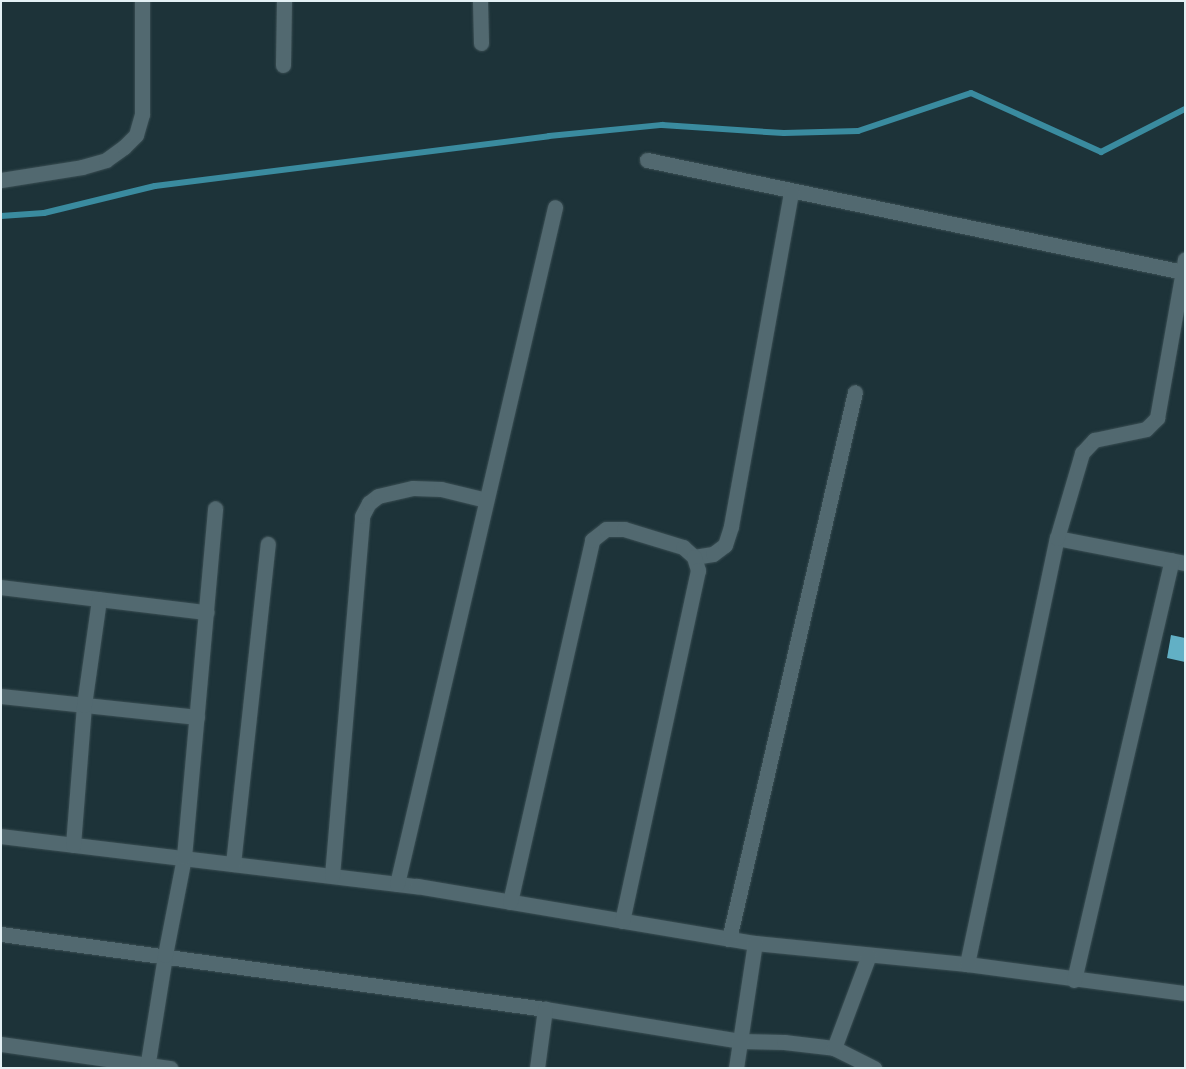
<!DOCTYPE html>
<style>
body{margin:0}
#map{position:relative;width:1186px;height:1069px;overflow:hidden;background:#1d3339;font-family:"Fira Sans",sans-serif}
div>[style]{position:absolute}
.stream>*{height:6px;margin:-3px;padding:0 3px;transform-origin:3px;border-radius:3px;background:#3a8b9f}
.building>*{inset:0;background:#62b0c5}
.roads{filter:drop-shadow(0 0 1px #3a4e53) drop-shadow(0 0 1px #3a4e53)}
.street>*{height:15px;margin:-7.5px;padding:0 7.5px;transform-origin:7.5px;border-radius:7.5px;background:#526970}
span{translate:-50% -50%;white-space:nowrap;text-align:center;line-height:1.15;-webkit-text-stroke:5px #1d3339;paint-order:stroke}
.frame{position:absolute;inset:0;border:2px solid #e3f0f4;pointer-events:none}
</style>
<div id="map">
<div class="stream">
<div style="left:1px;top:216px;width:43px;rotate:-4deg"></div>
<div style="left:44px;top:213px;width:114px;rotate:-13.7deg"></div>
<div style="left:155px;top:186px;width:397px;rotate:-7.2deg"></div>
<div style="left:549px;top:136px;width:114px;rotate:-5.6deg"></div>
<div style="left:662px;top:125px;width:122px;rotate:3.8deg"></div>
<div style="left:784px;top:133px;width:74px;rotate:-1.5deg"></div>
<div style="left:858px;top:131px;width:119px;rotate:-18.6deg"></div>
<div style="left:971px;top:93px;width:143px;rotate:24.4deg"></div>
<div style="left:1101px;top:152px;width:94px;rotate:-27.1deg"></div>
</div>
<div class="building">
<div style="clip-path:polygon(1171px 635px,1185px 638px,1185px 662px,1167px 658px)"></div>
</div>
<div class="roads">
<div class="street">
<div style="left:480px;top:1px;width:42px;rotate:88.6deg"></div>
<div style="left:283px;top:65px;width:64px;rotate:-89.1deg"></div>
<div style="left:647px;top:160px;width:548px;rotate:11.8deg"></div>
<div style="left:1px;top:180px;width:82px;rotate:-9.1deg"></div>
<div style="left:82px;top:167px;width:25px;rotate:-16deg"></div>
<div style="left:106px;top:160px;width:22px;rotate:-36deg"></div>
<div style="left:124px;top:147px;width:17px;rotate:-45deg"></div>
<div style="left:136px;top:135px;width:22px;rotate:-74deg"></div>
<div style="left:142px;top:114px;width:113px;rotate:-90deg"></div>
<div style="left:1057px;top:538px;width:130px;rotate:11.1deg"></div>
<div style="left:694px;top:557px;width:19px;rotate:-9deg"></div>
<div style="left:713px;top:554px;width:15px;rotate:-37deg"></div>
<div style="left:725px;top:545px;width:20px;rotate:-72deg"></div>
<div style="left:731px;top:526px;width:339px;rotate:-79.8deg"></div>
<div style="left:1px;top:587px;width:207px;rotate:7deg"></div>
<div style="left:1px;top:696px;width:197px;rotate:6.1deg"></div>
<div style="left:1px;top:836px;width:419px;rotate:6.9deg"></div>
<div style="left:417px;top:886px;width:343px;rotate:9.6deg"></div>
<div style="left:755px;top:943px;width:213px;rotate:5.7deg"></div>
<div style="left:967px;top:964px;width:220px;rotate:7.6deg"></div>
<div style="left:73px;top:845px;width:140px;rotate:-85.5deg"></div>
<div style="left:84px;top:705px;width:107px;rotate:-81.9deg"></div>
<div style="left:233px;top:864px;width:322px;rotate:-83.8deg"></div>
<div style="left:332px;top:876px;width:361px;rotate:-85.2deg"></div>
<div style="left:362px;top:516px;width:15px;rotate:-62deg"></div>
<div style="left:369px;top:503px;width:11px;rotate:-38deg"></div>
<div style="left:378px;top:496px;width:36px;rotate:-13deg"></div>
<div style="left:413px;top:488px;width:28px;rotate:2deg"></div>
<div style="left:441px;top:489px;width:46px;rotate:13.7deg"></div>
<div style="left:397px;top:884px;width:695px;rotate:-76.86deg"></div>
<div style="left:510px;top:902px;width:371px;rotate:-77.2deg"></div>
<div style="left:592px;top:540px;width:18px;rotate:-38deg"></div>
<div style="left:606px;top:529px;width:18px"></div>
<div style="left:624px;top:529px;width:62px;rotate:17deg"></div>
<div style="left:683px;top:547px;width:15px;rotate:42deg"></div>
<div style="left:694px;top:557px;width:14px;rotate:73deg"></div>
<div style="left:698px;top:570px;width:359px;rotate:102.2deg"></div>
<div style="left:1px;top:934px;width:549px;rotate:7.85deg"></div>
<div style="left:545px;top:1009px;width:199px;rotate:9.3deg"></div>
<div style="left:741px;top:1041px;width:43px;rotate:1.3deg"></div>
<div style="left:784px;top:1042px;width:50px;rotate:6.8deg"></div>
<div style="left:834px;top:1048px;width:45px;rotate:26.6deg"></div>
<div style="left:729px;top:939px;width:561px;rotate:-77.03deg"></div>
<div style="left:967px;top:964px;width:435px;rotate:-78.1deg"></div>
<div style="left:1057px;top:538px;width:89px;rotate:-73.6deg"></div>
<div style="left:1082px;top:453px;width:18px;rotate:-47deg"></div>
<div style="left:1094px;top:440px;width:53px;rotate:-11.9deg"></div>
<div style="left:1146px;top:429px;width:16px;rotate:-45deg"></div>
<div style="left:1157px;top:418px;width:161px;rotate:-80deg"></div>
<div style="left:1074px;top:980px;width:431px;rotate:-76.9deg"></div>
<div style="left:1px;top:1044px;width:171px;rotate:8.1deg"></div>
<div style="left:834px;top:1048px;width:99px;rotate:-69.4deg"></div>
<div style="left:147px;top:1068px;width:114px;rotate:-80.9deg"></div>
<div style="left:165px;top:955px;width:100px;rotate:-79deg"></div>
<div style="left:184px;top:857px;width:350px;rotate:-84.9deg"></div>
<div style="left:537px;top:1068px;width:60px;rotate:-82.3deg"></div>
<div style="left:736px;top:1068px;width:126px;rotate:-81.4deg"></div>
</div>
</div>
<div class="frame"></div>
</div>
